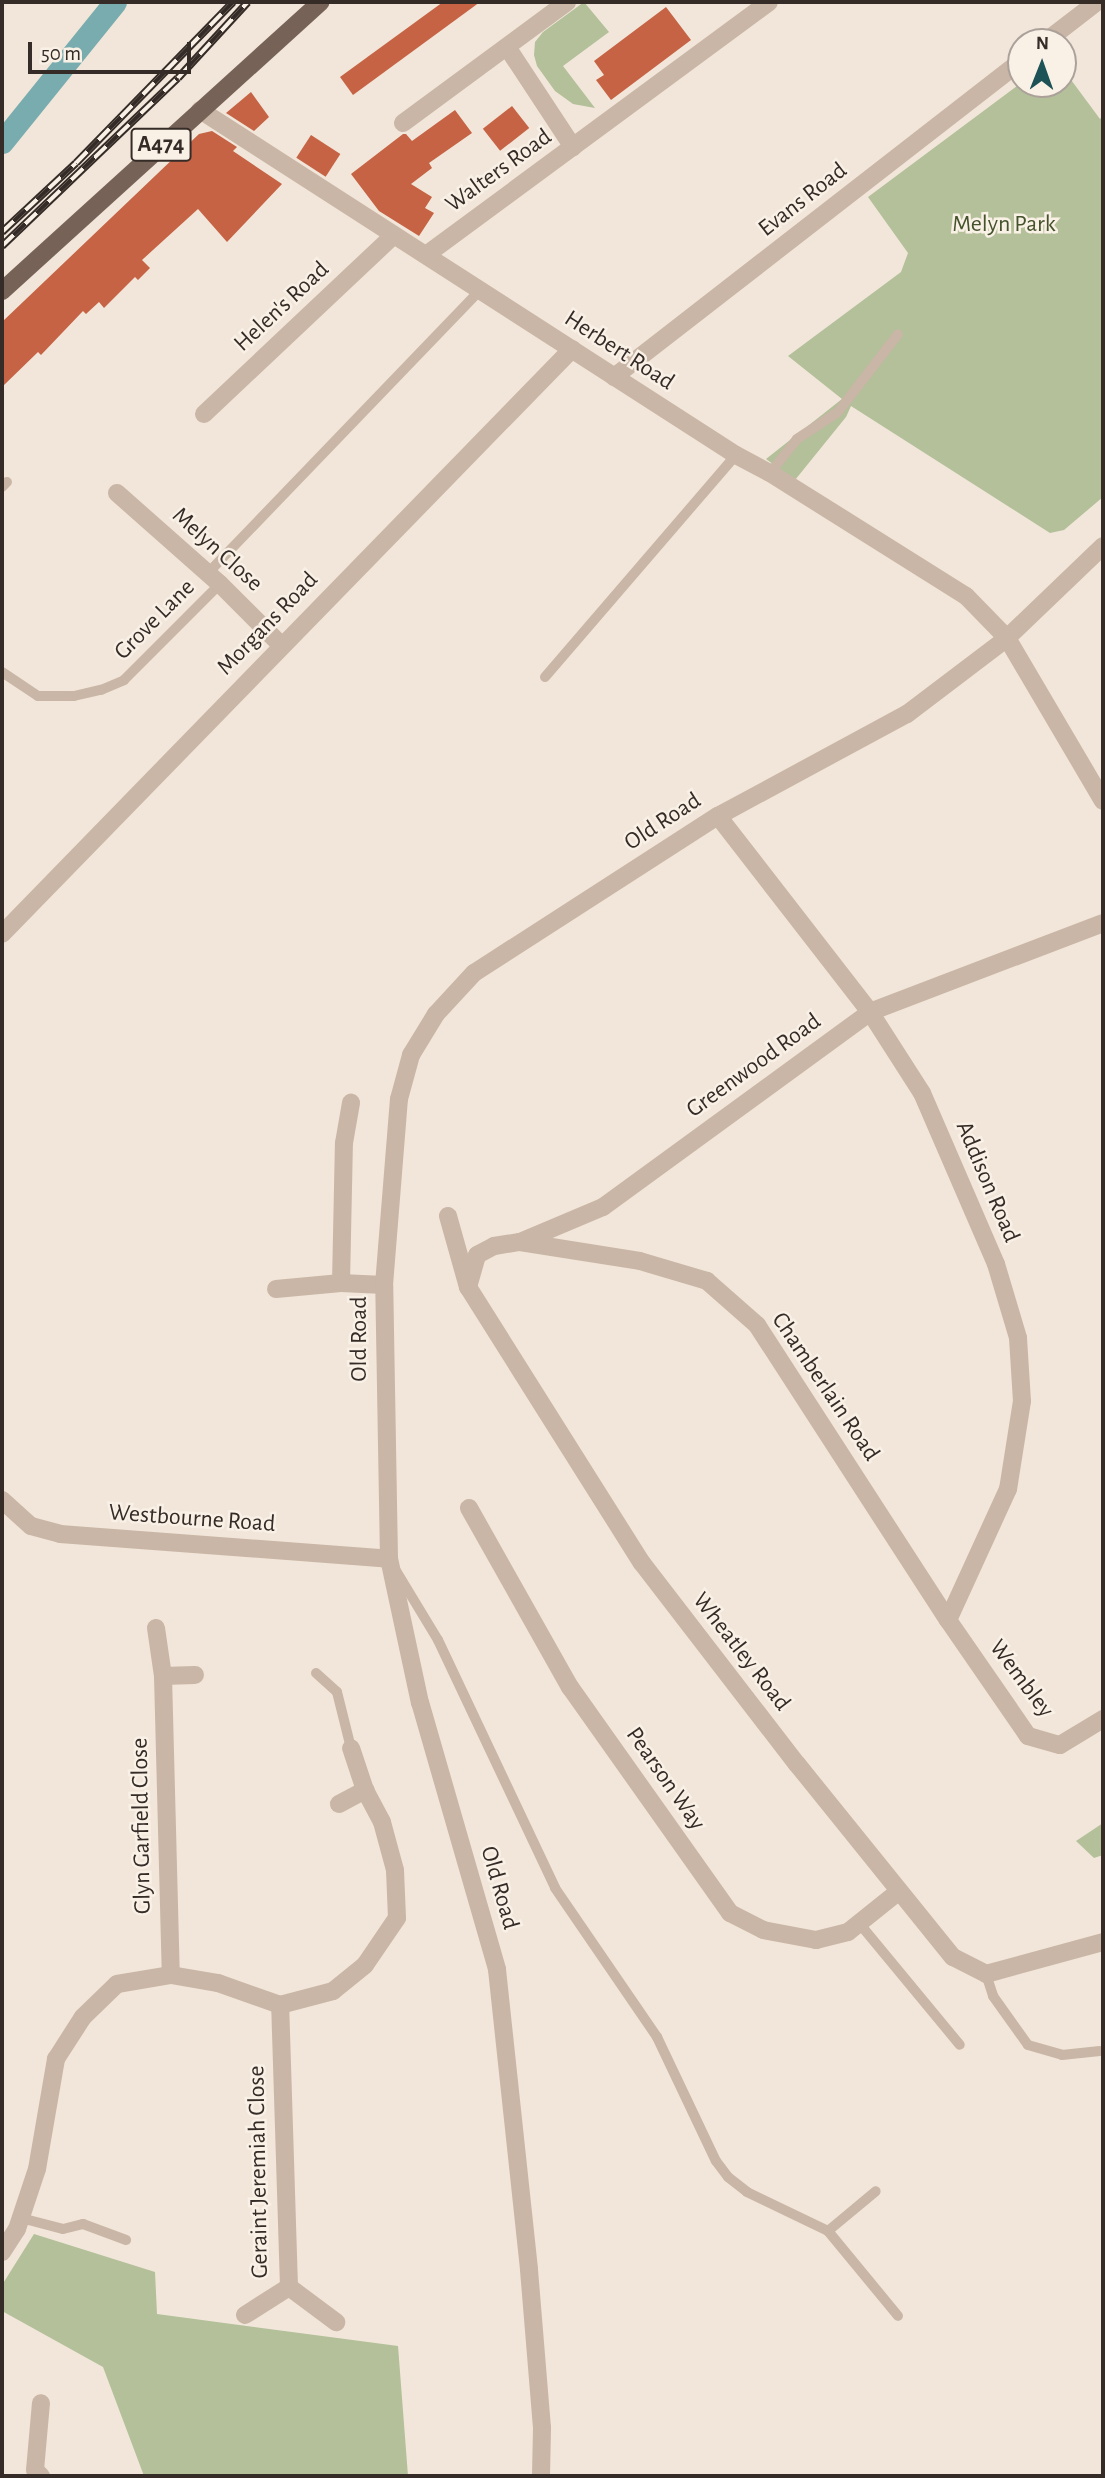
<!DOCTYPE html>
<style>
body{margin:0}
#map{position:relative;width:1105px;height:2478px;overflow:hidden;background:#f1e6d9;font-family:"Alegreya Sans",sans-serif}
div>[style]{position:absolute}
.green>*{inset:0;background:#b3c09a}
.canal>*{height:23px;margin:-11.5px;padding:0 11.5px;transform-origin:11.5px;border-radius:11.5px;background:#79acae}
.building>*{inset:0;background:#c56344;transform-origin:0 0}
.service>*{height:10px;margin:-5px;padding:0 5px;transform-origin:5px;border-radius:5px;background:#c9b6a6}
.minor>*{height:18px;margin:-9px;padding:0 9px;transform-origin:9px;border-radius:9px;background:#c9b6a6}
.tertiary>*{height:18px;margin:-9px;padding:0 9px;transform-origin:9px;border-radius:9px;background:#c9b6a6}
.primary>*{height:18px;margin:-9px;padding:0 9px;transform-origin:9px;border-radius:9px;background:#776258}
.rail>*{height:8px;margin-top:-4px;transform-origin:0;background:repeating-linear-gradient(90deg,#f9f0e6 0 16px,#352b27 0 32px);box-sizing:border-box;border-block:2px solid #352b27}
span{translate:-50% -50%;white-space:nowrap;text-align:center;line-height:1.15;-webkit-text-stroke:5px #f9f0e6;paint-order:stroke}
.shield-label span{padding:2px 5px;background:#f9f0e6;border:2px solid;border-radius:5px;-webkit-text-stroke-width:0}
.shield-label{font-size:23px;color:#352b27;font-weight:700}
.street-label{font-size:24px;color:#352b27}
.park-label{font-size:24px;color:#44532b}
.frame{position:absolute;inset:0;border:4px solid #352b27;pointer-events:none}
.north{position:absolute;left:1007px;top:28px;width:70px;height:70px;box-sizing:border-box;background:#f9f0e6;border:2px solid #aba19a;border-radius:50%;rotate:1deg;font-size:19px;font-weight:700;line-height:28px;text-align:center;color:#352b27}
.north::after{content:'';display:block;margin:auto;width:24px;height:32px;background:#1d5256;clip-path:polygon(50% 0,100% 100%,50% 72%,0 100%)}
.scale{position:absolute;left:28px;top:42px;width:163px;height:32px;box-sizing:border-box;border:4px solid #352b27;border-top:0;padding-left:9px;font-size:21px;line-height:24px;white-space:nowrap;color:#352b27;-webkit-text-stroke:5px #f9f0e6;paint-order:stroke}
</style>
<div id="map">
<div class="green">
<div style="clip-path:polygon(584px 2px,609px 32px,563px 66px,595px 108px,573px 104px,555px 91px,537px 66px,534px 55px,535px 42px,543px 32px)"></div>
<div style="clip-path:polygon(1063px 69px,1100px 119px,1103px 116px,1103px 497px,1064px 530px,1050px 533px,851px 406px,846px 417px,795px 480px,766px 459px,842px 399px,788px 356px,901px 272px,908px 253px,868px 197px,1021px 83px,1063px 84px)"></div>
<div style="clip-path:polygon(1103px 1823px,1103px 1855px,1094px 1858px,1076px 1841px)"></div>
<div style="clip-path:polygon(34px 2234px,155px 2272px,157px 2314px,398px 2346px,408px 2476px,144px 2476px,103px 2367px,2px 2311px,2px 2285px)"></div>
</div>
<div class="canal">
<div style="left:2px;top:142px;width:180px;rotate:-51.1deg"></div>
</div>
<div class="building">
<div style="clip-path:polygon(443px 2px,480px 2px,353px 95px,340px 77px)"></div>
<div style="clip-path:polygon(666px 7px,691px 40px,611px 100px,596px 80px,604px 75px,594px 61px)"></div>
<div style="clip-path:polygon(251px 92px,269px 117px,254px 131px,226px 113px)"></div>
<div style="left:512px;top:106px;width:28px;height:37px;rotate:52deg"></div>
<div style="clip-path:polygon(455px 110px,472px 133px,429px 163px,432px 168px,411px 184px,432px 197px,425px 208px,434px 213px,419px 236px,379px 211px,351px 174px,403px 134px,406px 134px,412px 141px)"></div>
<div style="clip-path:polygon(212px 131px,237px 147px,233px 151px,282px 184px,227px 242px,198px 209px,142px 260px,150px 268px,138px 280px,135px 277px,104px 308px,99px 302px,86px 314px,83px 311px,41px 355px,38px 352px,2px 387px,2px 322px,199px 134px)"></div>
<div style="left:311px;top:135px;width:35px;height:27px;rotate:33deg"></div>
</div>
<div class="service">
<div style="left:770px;top:473px;width:43px;rotate:-51.5deg"></div>
<div style="left:797px;top:439px;width:49px;rotate:-33.4deg"></div>
<div style="left:838px;top:412px;width:98px;rotate:-52.4deg"></div>
<div style="left:2px;top:487px;width:7px;rotate:-45deg"></div>
<div style="left:208px;top:573px;width:393px;rotate:-46.1deg"></div>
<div style="left:2px;top:672px;width:43px;rotate:33.7deg"></div>
<div style="left:38px;top:696px;width:36px"></div>
<div style="left:74px;top:696px;width:28px;rotate:-13deg"></div>
<div style="left:101px;top:690px;width:25px;rotate:-23deg"></div>
<div style="left:124px;top:680px;width:136px;rotate:-45deg"></div>
<div style="left:545px;top:677px;width:293px;rotate:-49.3deg"></div>
<div style="left:395px;top:1569px;width:83px;rotate:58.8deg"></div>
<div style="left:438px;top:1640px;width:274px;rotate:64.7deg"></div>
<div style="left:555px;top:1888px;width:181px;rotate:55.6deg"></div>
<div style="left:657px;top:2037px;width:137px;rotate:64.6deg"></div>
<div style="left:716px;top:2161px;width:20px;rotate:53deg"></div>
<div style="left:728px;top:2177px;width:24px;rotate:38deg"></div>
<div style="left:747px;top:2192px;width:90px;rotate:25.7deg"></div>
<div style="left:828px;top:2231px;width:62px;rotate:-39.8deg"></div>
<div style="left:316px;top:1673px;width:28px;rotate:42deg"></div>
<div style="left:337px;top:1692px;width:58px;rotate:76deg"></div>
<div style="left:859px;top:1923px;width:158px;rotate:50.4deg"></div>
<div style="left:986px;top:1974px;width:23px;rotate:72deg"></div>
<div style="left:993px;top:1996px;width:60px;rotate:54.5deg"></div>
<div style="left:1028px;top:2045px;width:35px;rotate:16deg"></div>
<div style="left:1062px;top:2055px;width:38px;rotate:-6deg"></div>
<div style="left:21px;top:2218px;width:43px;rotate:14.7deg"></div>
<div style="left:63px;top:2229px;width:21px;rotate:-14deg"></div>
<div style="left:83px;top:2224px;width:46px;rotate:20.4deg"></div>
<div style="left:828px;top:2231px;width:110px;rotate:50.5deg"></div>
</div>
<div class="minor">
<div style="left:1045px;top:42px;width:66px;rotate:-37.6deg"></div>
<div style="left:507px;top:47px;width:120px;rotate:56.6deg"></div>
<div style="left:200px;top:110px;width:637px;rotate:32.77deg"></div>
<div style="left:736px;top:455px;width:38px;rotate:28deg"></div>
<div style="left:770px;top:473px;width:231px;rotate:32.1deg"></div>
<div style="left:966px;top:596px;width:59px;rotate:45.7deg"></div>
<div style="left:1007px;top:638px;width:189px;rotate:59.5deg"></div>
<div style="left:403px;top:123px;width:204px;rotate:-36.4deg"></div>
<div style="left:426px;top:255px;width:426px;rotate:-36.4deg"></div>
<div style="left:614px;top:377px;width:515px;rotate:-37.83deg"></div>
<div style="left:204px;top:414px;width:261px;rotate:-43.3deg"></div>
<div style="left:117px;top:493px;width:137px;rotate:41.5deg"></div>
<div style="left:220px;top:584px;width:86px;rotate:45deg"></div>
<div style="left:718px;top:816px;width:248px;rotate:52.2deg"></div>
<div style="left:870px;top:1012px;width:96px;rotate:57.3deg"></div>
<div style="left:922px;top:1093px;width:186px;rotate:66.6deg"></div>
<div style="left:996px;top:1264px;width:77px;rotate:73.4deg"></div>
<div style="left:1018px;top:1338px;width:63px;rotate:86.4deg"></div>
<div style="left:1022px;top:1401px;width:89px;rotate:99deg"></div>
<div style="left:1008px;top:1489px;width:144px;rotate:114.6deg"></div>
<div style="left:2px;top:934px;width:817px;rotate:-45.74deg"></div>
<div style="left:448px;top:1216px;width:74px;rotate:74.3deg"></div>
<div style="left:468px;top:1287px;width:326px;rotate:57.8deg"></div>
<div style="left:642px;top:1563px;width:254px;rotate:52.4deg"></div>
<div style="left:797px;top:1764px;width:248px;rotate:51.1deg"></div>
<div style="left:953px;top:1957px;width:37px;rotate:27deg"></div>
<div style="left:986px;top:1974px;width:121px;rotate:-15.3deg"></div>
<div style="left:520px;top:1242px;width:121px;rotate:9deg"></div>
<div style="left:640px;top:1261px;width:70px;rotate:16.6deg"></div>
<div style="left:707px;top:1281px;width:67px;rotate:41.3deg"></div>
<div style="left:757px;top:1325px;width:351px;rotate:57.1deg"></div>
<div style="left:948px;top:1620px;width:141px;rotate:55.4deg"></div>
<div style="left:1028px;top:1736px;width:33px;rotate:16deg"></div>
<div style="left:1060px;top:1745px;width:50px;rotate:-31.2deg"></div>
<div style="left:341px;top:1283px;width:140px;rotate:-88.8deg"></div>
<div style="left:344px;top:1143px;width:41px;rotate:-80.1deg"></div>
<div style="left:468px;top:1287px;width:33px;rotate:-74deg"></div>
<div style="left:477px;top:1255px;width:19px;rotate:-28deg"></div>
<div style="left:494px;top:1246px;width:26px;rotate:-9deg"></div>
<div style="left:520px;top:1242px;width:90px;rotate:-22.9deg"></div>
<div style="left:603px;top:1207px;width:331px;rotate:-36.1deg"></div>
<div style="left:870px;top:1012px;width:249px;rotate:-20.9deg"></div>
<div style="left:276px;top:1289px;width:65px;rotate:-5.3deg"></div>
<div style="left:341px;top:1283px;width:43px;rotate:2.7deg"></div>
<div style="left:2px;top:1500px;width:39px;rotate:42deg"></div>
<div style="left:31px;top:1526px;width:30px;rotate:15deg"></div>
<div style="left:60px;top:1534px;width:330px;rotate:4.3deg"></div>
<div style="left:469px;top:1508px;width:206px;rotate:60.6deg"></div>
<div style="left:570px;top:1687px;width:277px;rotate:54.7deg"></div>
<div style="left:730px;top:1913px;width:37px;rotate:27deg"></div>
<div style="left:763px;top:1930px;width:54px;rotate:10.7deg"></div>
<div style="left:816px;top:1940px;width:33px;rotate:-14deg"></div>
<div style="left:848px;top:1932px;width:64px;rotate:-38.7deg"></div>
<div style="left:156px;top:1628px;width:49px;rotate:81.7deg"></div>
<div style="left:163px;top:1676px;width:299px;rotate:88.5deg"></div>
<div style="left:163px;top:1676px;width:32px;rotate:-2deg"></div>
<div style="left:339px;top:1804px;width:30px;rotate:-28deg"></div>
<div style="left:2px;top:2252px;width:27px;rotate:-57deg"></div>
<div style="left:17px;top:2229px;width:63px;rotate:-71.6deg"></div>
<div style="left:37px;top:2169px;width:112px;rotate:-80.2deg"></div>
<div style="left:56px;top:2059px;width:50px;rotate:-57.3deg"></div>
<div style="left:83px;top:2017px;width:47px;rotate:-44.1deg"></div>
<div style="left:117px;top:1984px;width:55px;rotate:-9.5deg"></div>
<div style="left:171px;top:1975px;width:48px;rotate:9.7deg"></div>
<div style="left:218px;top:1983px;width:66px;rotate:19.5deg"></div>
<div style="left:280px;top:2005px;width:55px;rotate:-14.8deg"></div>
<div style="left:333px;top:1991px;width:41px;rotate:-39.1deg"></div>
<div style="left:365px;top:1965px;width:57px;rotate:-55.8deg"></div>
<div style="left:397px;top:1918px;width:48px;rotate:-92.4deg"></div>
<div style="left:395px;top:1870px;width:50px;rotate:-105.2deg"></div>
<div style="left:382px;top:1822px;width:36px;rotate:-118deg"></div>
<div style="left:365px;top:1790px;width:44px;rotate:-108.4deg"></div>
<div style="left:289px;top:2287px;width:59px;rotate:36.7deg"></div>
<div style="left:245px;top:2315px;width:52px;rotate:-32.5deg"></div>
<div style="left:289px;top:2287px;width:282px;rotate:-91.8deg"></div>
<div style="left:41px;top:2476px;width:8px;rotate:-135deg"></div>
<div style="left:35px;top:2470px;width:67px;rotate:-84.9deg"></div>
</div>
<div class="tertiary">
<div style="left:541px;top:2476px;width:48px;rotate:-88.8deg"></div>
<div style="left:542px;top:2428px;width:160px;rotate:-94.7deg"></div>
<div style="left:529px;top:2269px;width:302px;rotate:-96.1deg"></div>
<div style="left:497px;top:1969px;width:277px;rotate:-106.1deg"></div>
<div style="left:420px;top:1703px;width:147px;rotate:-102.1deg"></div>
<div style="left:389px;top:1559px;width:274px;rotate:-91deg"></div>
<div style="left:384px;top:1285px;width:187px;rotate:-85.4deg"></div>
<div style="left:399px;top:1099px;width:46px;rotate:-74.7deg"></div>
<div style="left:411px;top:1055px;width:48px;rotate:-58.6deg"></div>
<div style="left:436px;top:1014px;width:56px;rotate:-47.2deg"></div>
<div style="left:474px;top:973px;width:290px;rotate:-32.8deg"></div>
<div style="left:718px;top:816px;width:215px;rotate:-28.4deg"></div>
<div style="left:907px;top:714px;width:126px;rotate:-37.2deg"></div>
<div style="left:1007px;top:638px;width:133px;rotate:-43.8deg"></div>
</div>
<div class="primary">
<div style="left:2px;top:291px;width:430px;rotate:-42.2deg"></div>
</div>
<div class="rail">
<div style="left:2px;top:232px;width:101px;rotate:-43deg"></div>
<div style="left:76px;top:163px;width:225px;rotate:-45.7deg"></div>
<div style="left:2px;top:246px;width:243px;rotate:-43.7deg"></div>
<div style="left:178px;top:78px;width:103px;rotate:-47.4deg"></div>
</div>
<div class="shield-label">
<span style="left:161px;top:145px">A474</span>
</div>
<div class="street-label">
<span style="left:499px;top:171px;rotate:-36deg">Walters Road</span>
<span style="left:803px;top:200px;rotate:-38deg">Evans Road</span>
<span style="left:282px;top:307px;rotate:-43deg">Helen's Road</span>
<span style="left:619px;top:351px;rotate:33deg">Herbert Road</span>
<span style="left:217px;top:550px;rotate:42deg">Melyn Close</span>
<span style="left:155px;top:620px;rotate:-45deg">Grove Lane</span>
<span style="left:268px;top:624px;rotate:-46deg">Morgans Road</span>
<span style="left:663px;top:822px;rotate:-33deg">Old Road</span>
<span style="left:754px;top:1066px;rotate:-36deg">Greenwood Road</span>
<span style="left:987px;top:1182px;rotate:67deg">Addison Road</span>
<span style="left:360px;top:1339px;rotate:-90deg">Old Road</span>
<span style="left:825px;top:1387px;rotate:56deg">Chamberlain Road</span>
<span style="left:192px;top:1519px;rotate:4deg">Westbourne Road</span>
<span style="left:741px;top:1652px;rotate:52deg">Wheatley Road</span>
<span style="left:1021px;top:1679px;rotate:53deg">Wembley</span>
<span style="left:665px;top:1779px;rotate:55deg">Pearson Way</span>
<span style="left:142px;top:1826px;rotate:-91deg">Glyn Garfield Close</span>
<span style="left:499px;top:1888px;rotate:74deg">Old Road</span>
<span style="left:259px;top:2172px;rotate:-91deg">Geraint Jeremiah Close</span>
</div>
<div class="park-label">
<span style="left:1004px;top:225px">Melyn Park</span>
</div>
<div class="frame"></div>
<div class="north">N</div>
<div class="scale">50 m</div>
</div>
